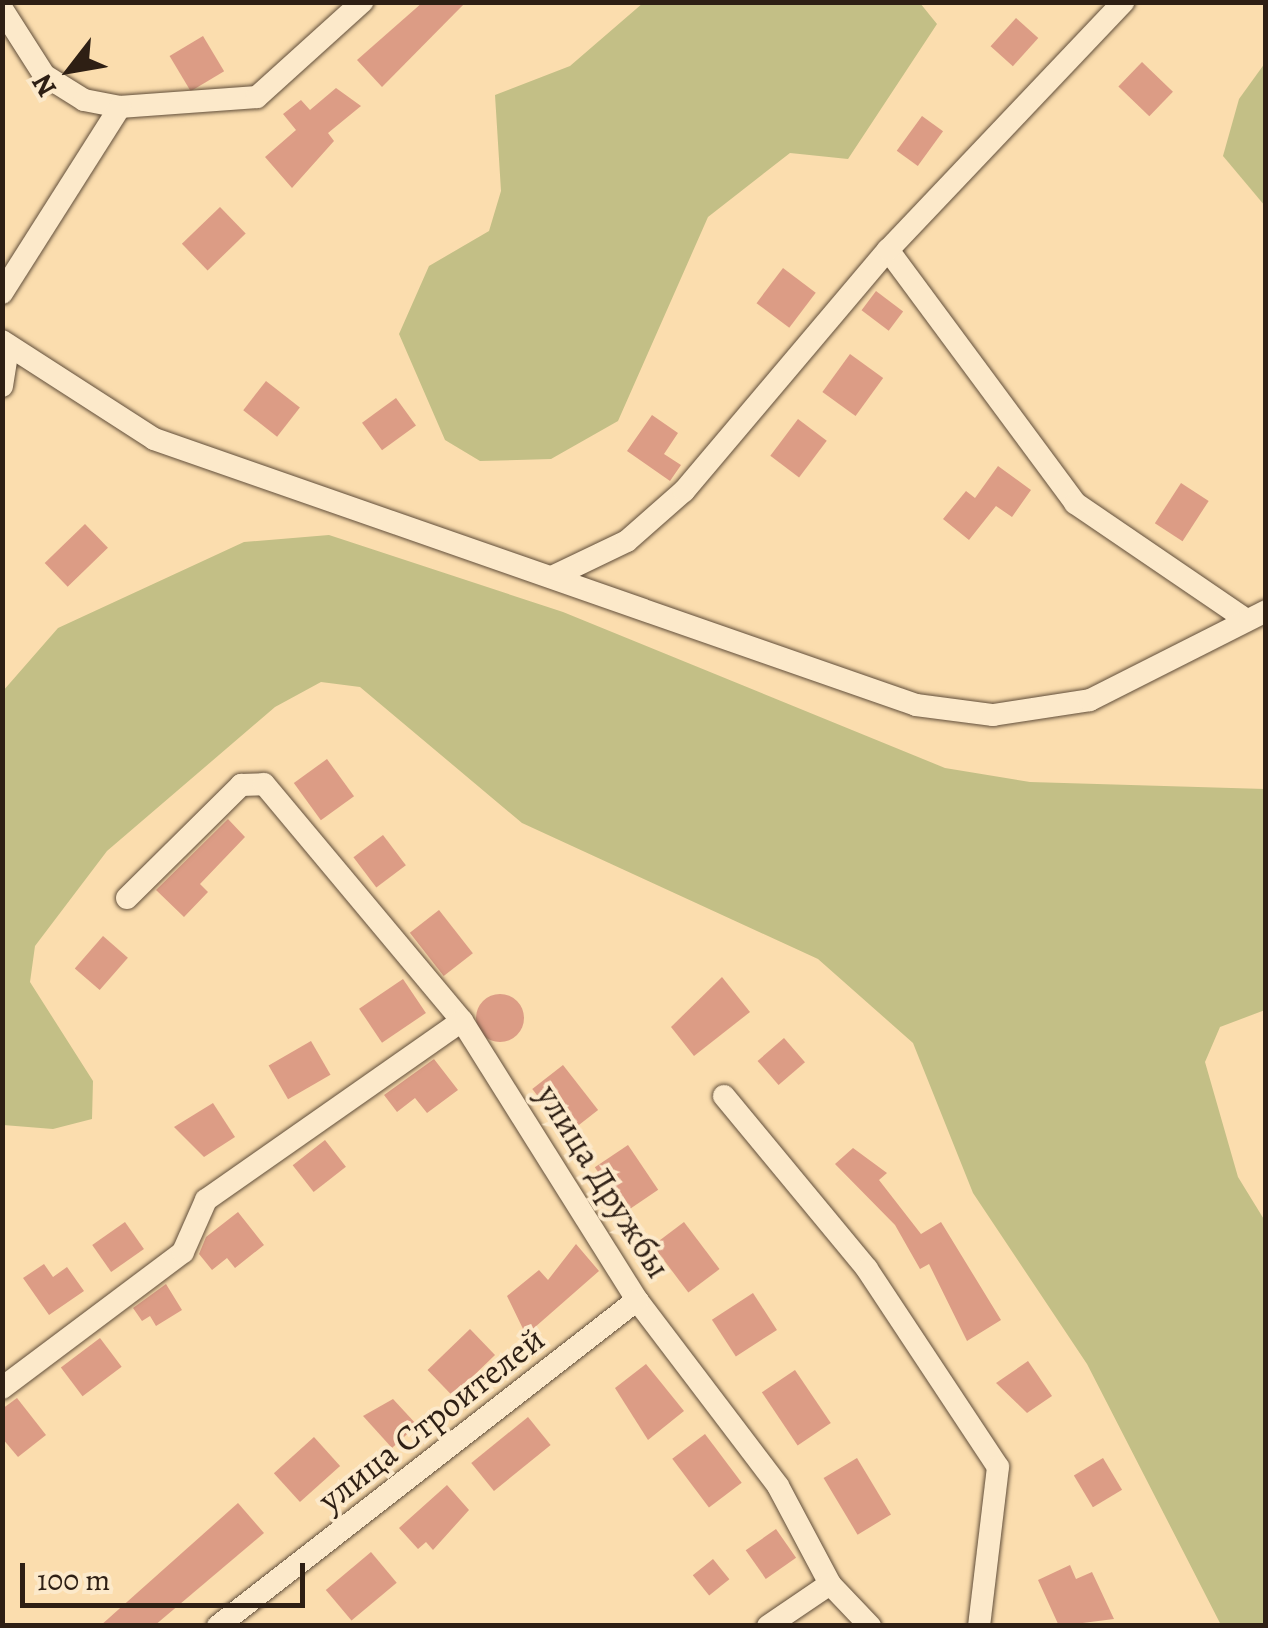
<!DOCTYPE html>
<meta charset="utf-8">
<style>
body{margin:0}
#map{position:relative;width:1268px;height:1628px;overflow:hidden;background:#fbddae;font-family:Alegreya,serif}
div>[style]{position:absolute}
.green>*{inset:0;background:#c3bf86}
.building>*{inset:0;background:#dc9c85;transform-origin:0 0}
.round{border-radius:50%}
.roads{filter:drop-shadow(0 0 2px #614e3a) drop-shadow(0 0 2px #614e3a)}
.minor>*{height:22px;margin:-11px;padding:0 11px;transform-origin:11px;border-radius:11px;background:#fce9ca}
span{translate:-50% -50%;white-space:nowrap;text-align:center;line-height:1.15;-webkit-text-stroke:8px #fce9ca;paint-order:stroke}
.street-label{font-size:35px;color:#2e1f14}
.frame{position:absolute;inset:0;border:5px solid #2e1f14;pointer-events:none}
.north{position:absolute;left:20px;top:20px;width:100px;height:100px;-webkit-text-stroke:8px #fce9ca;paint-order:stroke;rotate:239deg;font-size:28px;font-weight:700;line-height:40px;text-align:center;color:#2e1f14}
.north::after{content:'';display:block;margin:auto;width:35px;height:45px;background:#2e1f14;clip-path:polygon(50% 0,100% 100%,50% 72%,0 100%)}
.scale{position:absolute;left:20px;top:1563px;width:285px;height:45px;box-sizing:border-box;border:5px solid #2e1f14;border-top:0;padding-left:12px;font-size:30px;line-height:35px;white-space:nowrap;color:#2e1f14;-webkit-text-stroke:8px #fce9ca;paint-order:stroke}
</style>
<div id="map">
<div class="green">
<div style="clip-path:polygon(643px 3px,920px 3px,937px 24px,848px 159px,790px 153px,708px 217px,618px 421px,551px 459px,480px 461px,445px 440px,399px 334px,429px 266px,489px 231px,501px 191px,495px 95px,570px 66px)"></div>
<div style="clip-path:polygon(1265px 63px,1265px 206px,1223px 156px,1239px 99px)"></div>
<div style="clip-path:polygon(329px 535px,563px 612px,945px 768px,1030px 782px,1265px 789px,1265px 1010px,1220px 1027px,1205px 1062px,1238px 1177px,1265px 1221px,1265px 1625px,1221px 1625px,1087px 1364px,973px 1193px,913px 1043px,818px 959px,522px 823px,360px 687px,321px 682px,275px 707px,107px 851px,35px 946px,30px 982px,93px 1081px,92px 1119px,53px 1129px,3px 1125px,3px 691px,58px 628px,244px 542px)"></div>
</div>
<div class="building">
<div style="clip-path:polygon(423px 2px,466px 2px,382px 87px,357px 60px)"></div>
<div style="left:1016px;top:18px;width:30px;height:38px;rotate:42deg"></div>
<div style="left:203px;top:36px;width:41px;height:39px;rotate:59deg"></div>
<div style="left:1142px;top:62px;width:43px;height:34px;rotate:44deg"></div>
<div style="clip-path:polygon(336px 88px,361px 106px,328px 133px,334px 141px,292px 188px,265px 157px,296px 130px,283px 114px,301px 100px,310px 110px)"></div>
<div style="left:922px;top:116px;width:26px;height:43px;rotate:36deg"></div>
<div style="left:220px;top:207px;width:37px;height:53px;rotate:46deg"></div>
<div style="left:783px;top:268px;width:41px;height:44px;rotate:37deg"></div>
<div style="left:876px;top:291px;width:34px;height:24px;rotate:37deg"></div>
<div style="left:850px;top:354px;width:41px;height:47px;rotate:36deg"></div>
<div style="left:266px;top:381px;width:43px;height:37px;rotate:38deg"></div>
<div style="left:396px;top:398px;width:34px;height:42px;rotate:54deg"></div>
<div style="clip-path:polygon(652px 415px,678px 433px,664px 454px,681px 465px,670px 481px,627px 451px)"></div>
<div style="left:798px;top:419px;width:36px;height:46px;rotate:37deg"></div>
<div style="clip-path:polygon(998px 466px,1031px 490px,1012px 517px,996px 506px,969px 540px,943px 519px,966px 491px,975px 498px)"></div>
<div style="left:1181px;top:483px;width:33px;height:48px;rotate:33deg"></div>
<div style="left:85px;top:524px;width:33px;height:56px;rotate:46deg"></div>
<div style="left:327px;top:759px;width:46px;height:41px;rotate:54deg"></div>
<div style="clip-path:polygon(228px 819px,245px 837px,200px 884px,208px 892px,184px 917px,156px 890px)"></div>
<div style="left:383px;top:835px;width:38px;height:37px;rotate:53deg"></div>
<div style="left:439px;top:910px;width:55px;height:37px;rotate:52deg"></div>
<div style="left:103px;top:936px;width:33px;height:43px;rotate:41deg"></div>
<div style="clip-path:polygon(722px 977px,750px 1012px,694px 1056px,671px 1027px)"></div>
<div style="left:403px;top:979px;width:41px;height:53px;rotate:56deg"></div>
<div class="round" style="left:476px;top:994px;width:48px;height:48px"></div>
<div style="left:784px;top:1038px;width:32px;height:35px;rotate:49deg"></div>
<div style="left:311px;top:1041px;width:39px;height:49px;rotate:60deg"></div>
<div style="clip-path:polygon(434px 1059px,458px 1090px,427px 1113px,415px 1098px,397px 1112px,384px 1095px)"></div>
<div style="left:563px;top:1065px;width:57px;height:39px;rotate:52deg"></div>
<div style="clip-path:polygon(213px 1103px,235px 1137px,204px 1157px,174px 1127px)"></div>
<div style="left:325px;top:1140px;width:34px;height:41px;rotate:52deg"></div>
<div style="left:628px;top:1145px;width:54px;height:40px;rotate:56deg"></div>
<div style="clip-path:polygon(853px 1148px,887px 1173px,879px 1180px,921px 1234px,941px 1222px,1001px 1320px,967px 1341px,929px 1264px,920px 1269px,895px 1225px,835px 1164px)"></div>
<div style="clip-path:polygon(238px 1212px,264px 1245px,235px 1268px,227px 1258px,212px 1270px,199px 1254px,206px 1237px)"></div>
<div style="left:125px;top:1222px;width:33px;height:40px;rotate:55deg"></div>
<div style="left:684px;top:1222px;width:59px;height:39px;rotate:53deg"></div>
<div style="clip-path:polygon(576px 1244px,599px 1271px,526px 1335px,507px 1296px,539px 1270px,548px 1280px)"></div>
<div style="clip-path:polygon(44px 1264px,53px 1277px,67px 1267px,84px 1291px,49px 1315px,23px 1278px)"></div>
<div style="clip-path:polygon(166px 1284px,182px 1310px,156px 1326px,150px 1316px,142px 1321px,133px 1308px)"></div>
<div style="left:753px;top:1293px;width:44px;height:49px;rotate:57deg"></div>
<div style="left:470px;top:1329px;width:36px;height:59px;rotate:46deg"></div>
<div style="left:100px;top:1338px;width:36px;height:49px;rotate:53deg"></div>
<div style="clip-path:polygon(1028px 1361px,1052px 1396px,1027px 1413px,996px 1383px)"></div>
<div style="clip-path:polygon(646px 1364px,684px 1411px,648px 1440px,615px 1388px)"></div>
<div style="left:795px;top:1370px;width:64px;height:40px;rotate:56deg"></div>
<div style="clip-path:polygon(17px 1398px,46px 1435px,18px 1457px,2px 1438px,2px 1409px)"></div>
<div style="clip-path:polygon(393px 1399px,417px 1425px,392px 1448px,363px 1416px)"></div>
<div style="left:528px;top:1417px;width:36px;height:73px;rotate:51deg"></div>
<div style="left:705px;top:1434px;width:61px;height:41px;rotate:53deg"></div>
<div style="left:314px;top:1437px;width:39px;height:54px;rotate:48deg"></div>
<div style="left:857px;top:1458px;width:66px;height:39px;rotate:59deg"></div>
<div style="left:1103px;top:1458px;width:37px;height:34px;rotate:59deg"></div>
<div style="clip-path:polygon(447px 1485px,469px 1510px,433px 1550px,426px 1542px,418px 1549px,399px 1528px)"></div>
<div style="clip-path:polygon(238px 1503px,264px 1533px,154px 1626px,100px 1626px)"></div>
<div style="left:776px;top:1529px;width:35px;height:37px;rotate:55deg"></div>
<div style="left:371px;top:1552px;width:40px;height:59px;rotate:50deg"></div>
<div style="left:713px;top:1559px;width:26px;height:26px;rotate:51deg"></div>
<div style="clip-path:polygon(1070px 1565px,1076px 1579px,1092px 1572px,1114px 1619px,1059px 1626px,1038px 1580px)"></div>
</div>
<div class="roads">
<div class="minor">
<div style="left:2px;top:9px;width:78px;rotate:57.5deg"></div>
<div style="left:44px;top:75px;width:47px;rotate:32deg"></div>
<div style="left:84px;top:100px;width:37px;rotate:11deg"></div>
<div style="left:120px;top:107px;width:137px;rotate:-4.2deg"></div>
<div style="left:257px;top:97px;width:142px;rotate:-42.1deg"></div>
<div style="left:888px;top:250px;width:315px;rotate:53.5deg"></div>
<div style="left:1075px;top:503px;width:206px;rotate:34.3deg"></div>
<div style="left:2px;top:293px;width:220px;rotate:-57.6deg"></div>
<div style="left:2px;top:341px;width:181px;rotate:32.8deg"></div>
<div style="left:154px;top:439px;width:807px;rotate:19.24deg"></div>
<div style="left:916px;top:705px;width:78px;rotate:7.4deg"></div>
<div style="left:993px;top:715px;width:98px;rotate:-8.8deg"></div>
<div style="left:1090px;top:700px;width:197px;rotate:-26.8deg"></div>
<div style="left:2px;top:386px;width:37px;rotate:-81deg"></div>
<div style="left:552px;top:577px;width:83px;rotate:-25.6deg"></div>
<div style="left:627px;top:541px;width:76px;rotate:-41.3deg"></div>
<div style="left:684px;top:491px;width:316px;rotate:-49.8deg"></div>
<div style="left:888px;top:250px;width:342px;rotate:-46.5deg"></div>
<div style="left:127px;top:898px;width:161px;rotate:-44.7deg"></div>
<div style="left:241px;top:785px;width:23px;rotate:-2deg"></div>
<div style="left:264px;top:784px;width:309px;rotate:50.1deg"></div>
<div style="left:462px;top:1021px;width:329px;rotate:57.9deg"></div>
<div style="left:637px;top:1300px;width:233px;rotate:52.8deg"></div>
<div style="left:778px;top:1486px;width:111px;rotate:62deg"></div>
<div style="left:830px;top:1584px;width:58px;rotate:46.4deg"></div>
<div style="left:724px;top:1096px;width:224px;rotate:50.4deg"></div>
<div style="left:867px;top:1269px;width:237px;rotate:56.5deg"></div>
<div style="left:998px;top:1467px;width:160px;rotate:96.8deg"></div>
<div style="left:2px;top:1388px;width:226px;rotate:-36.9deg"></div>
<div style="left:183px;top:1252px;width:57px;rotate:-66.1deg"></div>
<div style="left:206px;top:1200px;width:312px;rotate:-35deg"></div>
<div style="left:218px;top:1626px;width:531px;rotate:-37.88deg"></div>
<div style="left:768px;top:1626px;width:75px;rotate:-34.1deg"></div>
</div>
</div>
<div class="street-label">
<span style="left:604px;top:1181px;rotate:58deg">улица Дружбы</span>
<span style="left:431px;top:1419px;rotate:-38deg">улица Строителей</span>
</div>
<div class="frame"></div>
<div class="north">N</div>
<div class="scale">100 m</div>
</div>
